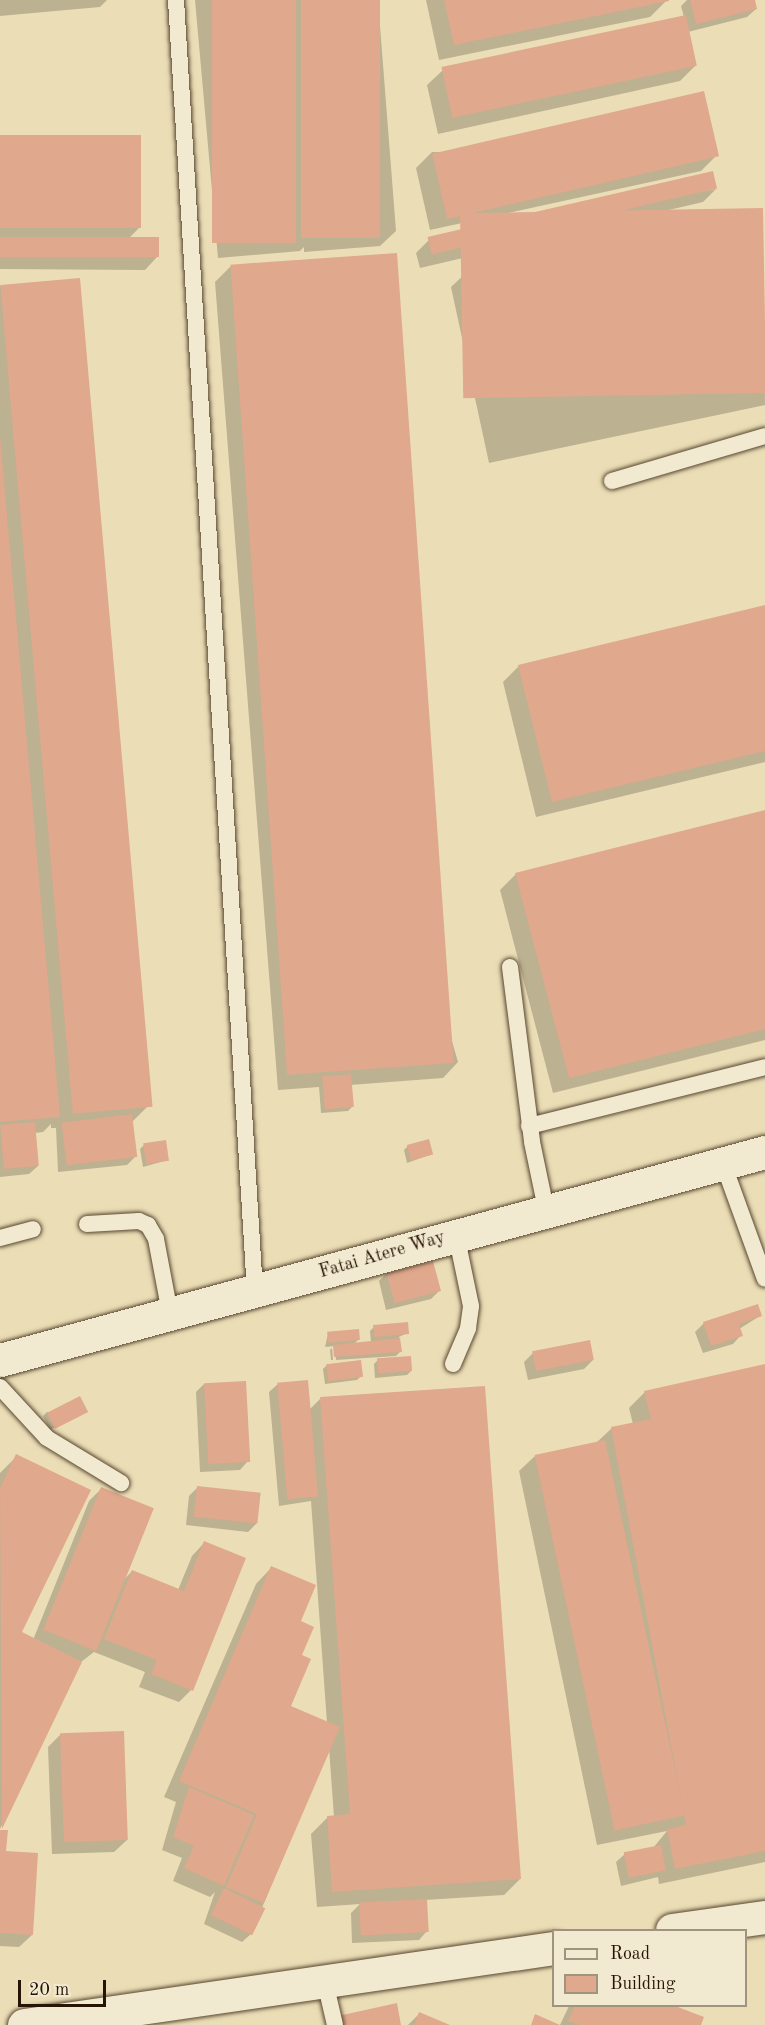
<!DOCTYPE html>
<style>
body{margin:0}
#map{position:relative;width:765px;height:2025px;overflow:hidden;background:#ebdeb6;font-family:"Old Standard TT",serif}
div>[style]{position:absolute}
.shadow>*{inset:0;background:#0003}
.building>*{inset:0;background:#e0a88c;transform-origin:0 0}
.roads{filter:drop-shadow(0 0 2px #584630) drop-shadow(0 0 2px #584630)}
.service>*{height:16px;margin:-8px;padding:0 8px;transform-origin:8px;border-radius:8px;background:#f2ead0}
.tertiary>*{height:33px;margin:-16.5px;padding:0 16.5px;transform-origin:16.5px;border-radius:16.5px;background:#f2ead0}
span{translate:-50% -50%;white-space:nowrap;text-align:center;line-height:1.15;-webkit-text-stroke:5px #f2ead0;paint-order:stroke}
.street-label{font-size:18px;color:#271404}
.legend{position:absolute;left:552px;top:1929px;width:195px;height:78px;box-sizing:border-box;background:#f2ead0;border:2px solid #a1947e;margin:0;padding:8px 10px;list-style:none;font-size:18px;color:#271404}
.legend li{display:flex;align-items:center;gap:12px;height:30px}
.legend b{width:30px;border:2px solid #a1947e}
.scale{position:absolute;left:18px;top:1980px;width:88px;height:27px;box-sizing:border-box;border:3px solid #271404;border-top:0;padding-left:8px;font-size:18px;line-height:21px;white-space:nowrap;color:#271404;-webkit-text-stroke:4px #f2ead0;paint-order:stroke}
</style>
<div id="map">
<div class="shadow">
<div style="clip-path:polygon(0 0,107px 0,100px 7px,0 16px)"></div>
<div style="clip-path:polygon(195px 0,378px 0,396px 231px,380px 246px,304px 252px,304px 247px,300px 251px,218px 258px)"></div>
<div style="clip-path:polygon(426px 0,666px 0,666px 1px,650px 17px,439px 60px)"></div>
<div style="clip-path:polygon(687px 0,754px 0,756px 9px,747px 17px,688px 32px,696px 65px,680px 81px,438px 134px,427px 85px,443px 70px,684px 17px,681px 6px)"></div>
<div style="clip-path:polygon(0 137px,139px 228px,128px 239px,157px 257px,145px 270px,0 269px)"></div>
<div style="clip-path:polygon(432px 152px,717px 155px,701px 171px,430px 230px,416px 168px)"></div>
<div style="clip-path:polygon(716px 189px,703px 202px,420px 268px,416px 253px,429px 240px)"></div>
<div style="clip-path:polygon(762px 210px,765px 405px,489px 463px,451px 287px,467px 272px)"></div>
<div style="clip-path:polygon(231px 266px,458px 1062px,443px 1078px,350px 1085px,352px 1107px,348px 1111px,321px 1113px,319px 1087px,278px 1090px,215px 282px)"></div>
<div style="clip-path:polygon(79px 280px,148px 1106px,132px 1122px,135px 1157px,127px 1165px,58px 1172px,56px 1128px,51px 1128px,51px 1124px,43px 1132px,35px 1133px,38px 1166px,29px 1174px,0 1177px,0 286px)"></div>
<div style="clip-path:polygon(765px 607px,765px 762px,536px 817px,503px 682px,519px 666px)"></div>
<div style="clip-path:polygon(765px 811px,765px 1040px,553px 1093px,500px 890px,516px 874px)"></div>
<div style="clip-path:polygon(144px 1145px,168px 1160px,143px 1167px,140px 1149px)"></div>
<div style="clip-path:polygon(408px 1146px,432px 1154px,407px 1163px,404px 1150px)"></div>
<div style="clip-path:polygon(387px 1273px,439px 1291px,431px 1299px,386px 1310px,379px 1281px)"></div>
<div style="clip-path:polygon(760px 1316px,739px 1329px,741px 1335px,733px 1344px,703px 1353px,695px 1332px,704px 1323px)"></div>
<div style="clip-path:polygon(374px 1327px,407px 1333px,399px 1337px,400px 1352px,396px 1356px,336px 1360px,335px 1346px,325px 1347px,328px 1334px,358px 1340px,354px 1344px,371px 1342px,370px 1331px)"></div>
<div style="clip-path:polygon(332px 1348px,333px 1360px,331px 1360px,330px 1350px)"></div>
<div style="clip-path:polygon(533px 1353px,593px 1360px,584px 1369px,528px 1380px,524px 1362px)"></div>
<div style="clip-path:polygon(378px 1360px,411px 1371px,407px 1375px,375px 1378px,374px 1364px)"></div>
<div style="clip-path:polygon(327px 1365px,361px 1376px,357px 1380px,325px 1384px,323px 1369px)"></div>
<div style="clip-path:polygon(765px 1366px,765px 1862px,659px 1884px,658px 1877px,621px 1886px,616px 1862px,625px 1854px,653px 1848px,667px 1831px,597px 1845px,519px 1471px,535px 1456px,596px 1443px,612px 1428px,633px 1424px,629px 1408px,645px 1392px)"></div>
<div style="clip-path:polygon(204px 1384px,248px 1461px,240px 1470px,200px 1472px,196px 1392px)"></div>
<div style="clip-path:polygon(278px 1384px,309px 1410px,320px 1399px,520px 1879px,504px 1895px,425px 1900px,427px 1931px,419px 1940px,352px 1943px,351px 1913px,360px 1904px,317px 1907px,311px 1834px,327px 1818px,334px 1817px,329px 1748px,251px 1934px,242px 1942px,204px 1924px,215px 1892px,210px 1897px,173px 1881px,182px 1858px,162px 1850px,176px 1802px,164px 1797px,256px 1584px,271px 1568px,299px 1622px,300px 1656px,289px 1707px,327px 1723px,311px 1501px,279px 1506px,269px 1392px)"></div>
<div style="clip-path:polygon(47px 1412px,86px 1412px,50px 1430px,43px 1416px)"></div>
<div style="clip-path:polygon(17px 1456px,20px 1633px,33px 1640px,89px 1501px,101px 1489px,123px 1581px,132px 1571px,178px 1590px,192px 1556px,204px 1543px,191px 1690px,179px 1702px,139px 1687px,145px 1672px,94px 1652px,81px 1662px,0 1829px,0 1473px)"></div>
<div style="clip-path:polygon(197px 1488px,259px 1494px,256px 1524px,248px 1532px,186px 1525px,189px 1496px)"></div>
<div style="clip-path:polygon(60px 1735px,127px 1840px,114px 1852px,52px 1854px,48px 1747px)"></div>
<div style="clip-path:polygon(0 1831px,32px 1935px,19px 1947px,0 1946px)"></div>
<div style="clip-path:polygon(569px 2006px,673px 2006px,702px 2018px,699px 2025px,560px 2025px)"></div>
<div style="clip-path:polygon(420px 2013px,447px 2025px,408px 2025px)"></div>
</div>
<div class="building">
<div style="left:212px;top:0;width:84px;height:243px"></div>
<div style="left:301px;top:0;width:79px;height:238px"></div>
<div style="clip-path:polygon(444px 0,669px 0,669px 1px,454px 45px)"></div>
<div style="clip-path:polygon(690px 0,755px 0,757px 9px,696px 24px)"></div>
<div style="left:686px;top:15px;width:52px;height:250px;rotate:78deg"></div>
<div style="left:704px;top:91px;width:67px;height:279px;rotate:77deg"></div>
<div style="left:0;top:135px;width:141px;height:93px"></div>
<div style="left:713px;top:171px;width:18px;height:293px;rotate:77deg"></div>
<div style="left:763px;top:208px;width:185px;height:303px;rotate:89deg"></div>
<div style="left:0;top:237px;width:159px;height:20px"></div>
<div style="left:397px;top:253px;width:812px;height:167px;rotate:86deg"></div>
<div style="left:80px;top:278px;width:832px;height:80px;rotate:85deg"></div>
<div style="clip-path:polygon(0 436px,60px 1117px,0 1122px)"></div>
<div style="clip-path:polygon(765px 605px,765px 751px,552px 802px,518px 665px)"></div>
<div style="clip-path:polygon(765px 810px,765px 1029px,569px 1078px,515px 873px)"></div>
<div style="left:351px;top:1074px;width:33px;height:29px;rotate:85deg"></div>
<div style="left:132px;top:1114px;width:43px;height:71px;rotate:83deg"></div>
<div style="left:35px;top:1122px;width:44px;height:35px;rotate:85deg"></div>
<div style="left:429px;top:1139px;width:16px;height:23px;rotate:75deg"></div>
<div style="left:166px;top:1140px;width:21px;height:23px;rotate:82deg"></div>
<div style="left:433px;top:1261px;width:31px;height:48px;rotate:75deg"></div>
<div style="clip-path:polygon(758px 1304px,762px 1316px,739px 1324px,743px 1336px,711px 1346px,703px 1322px)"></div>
<div style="left:408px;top:1322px;width:12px;height:35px;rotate:85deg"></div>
<div style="left:359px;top:1329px;width:11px;height:32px;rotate:85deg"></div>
<div style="clip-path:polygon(400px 1338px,402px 1352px,334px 1357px,333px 1345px)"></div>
<div style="left:590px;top:1340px;width:20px;height:59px;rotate:79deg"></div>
<div style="left:411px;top:1356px;width:15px;height:34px;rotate:86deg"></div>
<div style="left:361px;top:1360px;width:17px;height:35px;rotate:83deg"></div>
<div style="clip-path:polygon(765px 1364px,765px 1851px,675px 1869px,667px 1829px,686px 1825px,611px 1427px,651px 1419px,644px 1391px)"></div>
<div style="left:308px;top:1380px;width:117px;height:31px;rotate:85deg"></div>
<div style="left:246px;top:1381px;width:81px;height:42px;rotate:87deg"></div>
<div style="clip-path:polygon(485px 1386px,521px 1879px,332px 1892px,327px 1816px,350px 1814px,320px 1397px)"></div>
<div style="left:80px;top:1396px;width:18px;height:37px;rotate:63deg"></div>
<div style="left:605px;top:1440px;width:384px;height:72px;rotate:78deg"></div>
<div style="clip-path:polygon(16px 1454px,91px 1490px,22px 1632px,82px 1662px,2px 1829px,0 1488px)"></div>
<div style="left:197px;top:1486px;width:64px;height:31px;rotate:6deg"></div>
<div style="left:101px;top:1487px;width:57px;height:154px;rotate:22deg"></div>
<div style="clip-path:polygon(204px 1541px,246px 1558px,193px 1691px,151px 1674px,157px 1660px,104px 1639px,132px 1570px,184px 1591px)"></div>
<div style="clip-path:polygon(271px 1566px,316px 1585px,301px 1621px,314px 1627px,302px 1655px,311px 1659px,291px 1706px,340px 1727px,264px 1903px,226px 1887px,257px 1814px,179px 1781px)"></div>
<div style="left:124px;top:1731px;width:109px;height:64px;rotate:88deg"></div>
<div style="clip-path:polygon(189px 1787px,254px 1815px,224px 1886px,184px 1868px,194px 1846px,173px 1837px)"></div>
<div style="clip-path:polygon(0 1830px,8px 1830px,6px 1851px,38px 1853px,33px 1935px,0 1933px)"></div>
<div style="left:661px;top:1845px;width:26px;height:38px;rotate:79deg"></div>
<div style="left:224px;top:1888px;width:46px;height:30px;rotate:26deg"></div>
<div style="left:427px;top:1899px;width:33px;height:68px;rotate:87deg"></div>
<div style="clip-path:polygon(397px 2003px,401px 2025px,340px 2025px,338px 2016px)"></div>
<div style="clip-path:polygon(575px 2006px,675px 2006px,704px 2017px,701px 2025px,579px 2025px,568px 2021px)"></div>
<div style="clip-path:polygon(419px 2012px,450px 2025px,414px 2025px)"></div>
<div style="clip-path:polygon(535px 2014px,560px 2025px,531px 2025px)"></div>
</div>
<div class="roads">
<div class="service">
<div style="left:176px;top:0;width:1293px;rotate:86.5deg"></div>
<div style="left:612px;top:481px;width:159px;rotate:-16.4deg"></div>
<div style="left:510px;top:967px;width:176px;rotate:82.8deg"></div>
<div style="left:532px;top:1142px;width:68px;rotate:78.2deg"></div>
<div style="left:529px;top:1126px;width:243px;rotate:-14deg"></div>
<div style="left:723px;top:1163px;width:123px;rotate:70.1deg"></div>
<div style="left:87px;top:1224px;width:52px;rotate:-3.3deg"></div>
<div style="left:139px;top:1221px;width:10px;rotate:24deg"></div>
<div style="left:148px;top:1225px;width:16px;rotate:60deg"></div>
<div style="left:156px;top:1239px;width:75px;rotate:79.3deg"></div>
<div style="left:0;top:1238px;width:34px;rotate:-15deg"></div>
<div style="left:453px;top:1364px;width:39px;rotate:-67deg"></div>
<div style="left:468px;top:1328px;width:22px;rotate:-82deg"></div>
<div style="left:471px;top:1306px;width:74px;rotate:-101.8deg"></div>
<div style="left:0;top:1387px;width:69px;rotate:47.3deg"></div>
<div style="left:47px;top:1438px;width:87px;rotate:31.3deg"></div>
<div style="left:325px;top:1982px;width:44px;rotate:76.9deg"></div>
</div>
<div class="tertiary">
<div style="left:0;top:1360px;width:793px;rotate:-15.21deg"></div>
<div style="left:672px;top:1930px;width:94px;rotate:-8deg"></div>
<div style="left:24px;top:2025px;width:536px;rotate:-8.27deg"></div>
</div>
</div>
<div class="street-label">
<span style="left:382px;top:1255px;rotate:-16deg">Fatai Atere Way</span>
</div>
<ul class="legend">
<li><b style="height:8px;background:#f2ead0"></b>Road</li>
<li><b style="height:16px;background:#e0a88c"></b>Building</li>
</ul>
<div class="scale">20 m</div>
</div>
